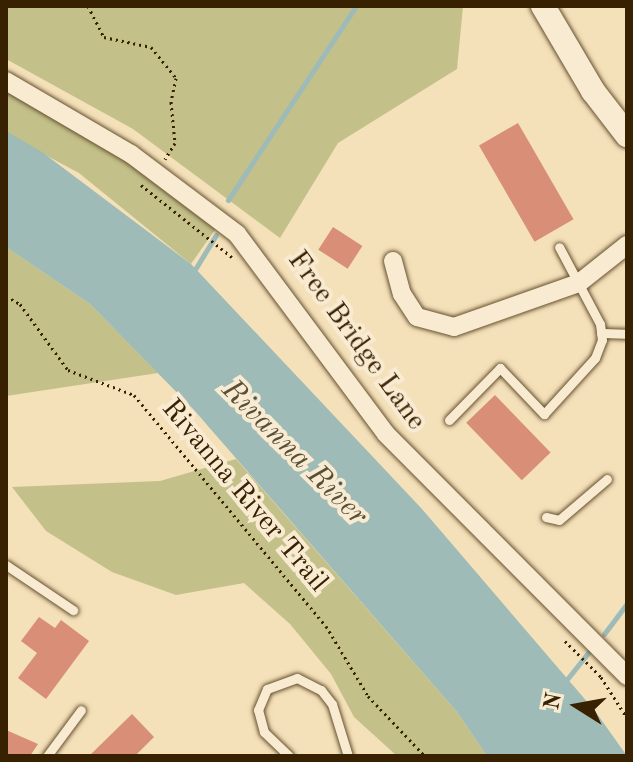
<!DOCTYPE html>
<style>
body{margin:0}
#map{position:relative;width:633px;height:762px;overflow:hidden;background:#f4e0b9;font-family:"Old Standard TT",serif}
div>[style]{position:absolute}
.green>*{inset:0;background:#c3c08a}
.water>*{inset:0;background:#9ebbb7}
.stream>*{height:5px;margin:-2.5px;padding:0 2.5px;transform-origin:2.5px;border-radius:2.5px;background:#9ebbb7}
.building>*{inset:0;background:#d88e77;transform-origin:0 0}
.path>*{height:3px;margin-top:-1.5px;transform-origin:0;background:repeating-linear-gradient(90deg,#382101 0 2px,transparent 0 6px)}
.roads{filter:drop-shadow(0 0 2px #67512f) drop-shadow(0 0 2px #67512f)}
.lane>*{height:9px;margin:-4.5px;padding:0 4.5px;transform-origin:4.5px;border-radius:4.5px;background:#f8ebd2}
.street>*{height:18px;margin:-9px;padding:0 9px;transform-origin:9px;border-radius:9px;background:#f8ebd2}
.secondary>*{height:24px;margin:-12px;padding:0 12px;transform-origin:12px;border-radius:12px;background:#f8ebd2}
span{translate:-50% -50%;white-space:nowrap;text-align:center;line-height:1.15;-webkit-text-stroke:8px #f8ebd2;paint-order:stroke}
.street-label{font-size:28px;color:#382101}
.water-label{font-size:30px;color:#574f38;font-style:italic}
.frame{position:absolute;inset:0;border:8px solid #382101;pointer-events:none}
.north{position:absolute;left:537px;top:666px;width:80px;height:80px;-webkit-text-stroke:6px #f8ebd2;paint-order:stroke;rotate:281deg;font-size:22px;font-weight:700;line-height:32px;text-align:center;color:#382101}
.north::after{content:'';display:block;margin:auto;width:28px;height:36px;background:#382101;clip-path:polygon(50% 0,100% 100%,50% 72%,0 100%)}
</style>
<div id="map">
<div class="green">
<div style="clip-path:polygon(6px 6px,463px 6px,457px 69px,338px 143px,280px 238px,133px 129px,6px 59px)"></div>
<div style="clip-path:polygon(6px 83px,221px 221px,191px 264px,79px 173px,6px 134px)"></div>
<div style="clip-path:polygon(6px 247px,90px 304px,158px 373px,6px 396px)"></div>
<div style="clip-path:polygon(236px 459px,457px 712px,487px 756px,397px 756px,354px 717px,331px 674px,290px 624px,244px 583px,176px 595px,112px 572px,46px 531px,12px 487px,160px 481px)"></div>
</div>
<div class="water">
<div style="clip-path:polygon(6px 131px,42px 152px,191px 264px,422px 509px,595px 711px,627px 756px,487px 756px,457px 712px,194px 410px,90px 304px,6px 247px)"></div>
</div>
<div class="stream">
<div style="left:228px;top:200px;width:232px;rotate:-56.6deg"></div>
<div style="left:194px;top:271px;width:42px;rotate:-58.6deg"></div>
<div style="left:604px;top:634px;width:39px;rotate:-53deg"></div>
<div style="left:564px;top:683px;width:43px;rotate:-51.5deg"></div>
</div>
<div class="building">
<div style="left:518px;top:123px;width:111px;height:45px;rotate:60deg"></div>
<div style="left:333px;top:227px;width:35px;height:27px;rotate:33deg"></div>
<div style="left:495px;top:395px;width:80px;height:40px;rotate:46deg"></div>
<div style="clip-path:polygon(39px 617px,55px 628px,61px 620px,89px 641px,46px 699px,18px 678px,37px 653px,21px 641px)"></div>
<div style="clip-path:polygon(132px 714px,154px 737px,135px 756px,89px 756px)"></div>
<div style="clip-path:polygon(6px 730px,38px 744px,30px 756px,6px 756px)"></div>
</div>
<div class="path">
<div style="left:88px;top:6px;width:35px;rotate:63deg"></div>
<div style="left:104px;top:37px;width:48px;rotate:12deg"></div>
<div style="left:151px;top:47px;width:40px;rotate:51deg"></div>
<div style="left:176px;top:78px;width:25px;rotate:102deg"></div>
<div style="left:171px;top:102px;width:41px;rotate:84.4deg"></div>
<div style="left:175px;top:143px;width:19px;rotate:122deg"></div>
<div style="left:141px;top:185px;width:116px;rotate:38.4deg"></div>
<div style="left:6px;top:296px;width:16px;rotate:30deg"></div>
<div style="left:20px;top:304px;width:82px;rotate:54deg"></div>
<div style="left:68px;top:370px;width:71px;rotate:20.7deg"></div>
<div style="left:134px;top:395px;width:300px;rotate:50.3deg"></div>
<div style="left:326px;top:626px;width:82px;rotate:59deg"></div>
<div style="left:368px;top:696px;width:83px;rotate:46.5deg"></div>
<div style="left:565px;top:641px;width:51px;rotate:45deg"></div>
<div style="left:601px;top:677px;width:49px;rotate:57.6deg"></div>
</div>
<div class="roads">
<div class="lane">
<div style="left:601px;top:333px;width:26px;rotate:2deg"></div>
<div style="left:449px;top:420px;width:73px;rotate:-45.6deg"></div>
<div style="left:500px;top:368px;width:64px;rotate:46.3deg"></div>
<div style="left:544px;top:414px;width:76px;rotate:-47.7deg"></div>
<div style="left:595px;top:358px;width:19px;rotate:-69deg"></div>
<div style="left:602px;top:340px;width:16px;rotate:-97deg"></div>
<div style="left:600px;top:324px;width:87px;rotate:-118deg"></div>
<div style="left:546px;top:517px;width:13px;rotate:13deg"></div>
<div style="left:559px;top:520px;width:63px;rotate:-40.5deg"></div>
<div style="left:6px;top:565px;width:81px;rotate:33.9deg"></div>
<div style="left:47px;top:756px;width:57px;rotate:-53.5deg"></div>
<div style="left:289px;top:756px;width:35px;rotate:-136deg"></div>
<div style="left:264px;top:732px;width:23px;rotate:-105deg"></div>
<div style="left:258px;top:710px;width:23px;rotate:-67deg"></div>
<div style="left:267px;top:689px;width:32px;rotate:-20deg"></div>
<div style="left:297px;top:678px;width:27px;rotate:27deg"></div>
<div style="left:321px;top:690px;width:18px;rotate:52deg"></div>
<div style="left:332px;top:704px;width:54px;rotate:72.9deg"></div>
</div>
<div class="street">
<div style="left:6px;top:81px;width:145px;rotate:30.3deg"></div>
<div style="left:131px;top:154px;width:133px;rotate:37deg"></div>
<div style="left:237px;top:234px;width:249px;rotate:53.3deg"></div>
<div style="left:386px;top:434px;width:342px;rotate:45.1deg"></div>
<div style="left:393px;top:261px;width:34px;rotate:75deg"></div>
<div style="left:402px;top:294px;width:27px;rotate:57deg"></div>
<div style="left:417px;top:317px;width:38px;rotate:15deg"></div>
<div style="left:454px;top:327px;width:133px;rotate:-19.4deg"></div>
<div style="left:579px;top:283px;width:61px;rotate:-38.4deg"></div>
</div>
<div class="secondary">
<div style="left:543px;top:6px;width:99px;rotate:59.5deg"></div>
<div style="left:593px;top:91px;width:56px;rotate:52.3deg"></div>
</div>
</div>
<div class="street-label">
<span style="left:356px;top:341px;rotate:54deg">Free Bridge Lane</span>
<span style="left:244px;top:496px;rotate:50deg">Rivanna River Trail</span>
</div>
<div class="water-label">
<span style="left:294px;top:453px;rotate:45deg">Rivanna River</span>
</div>
<div class="frame"></div>
<div class="north">N</div>
</div>
